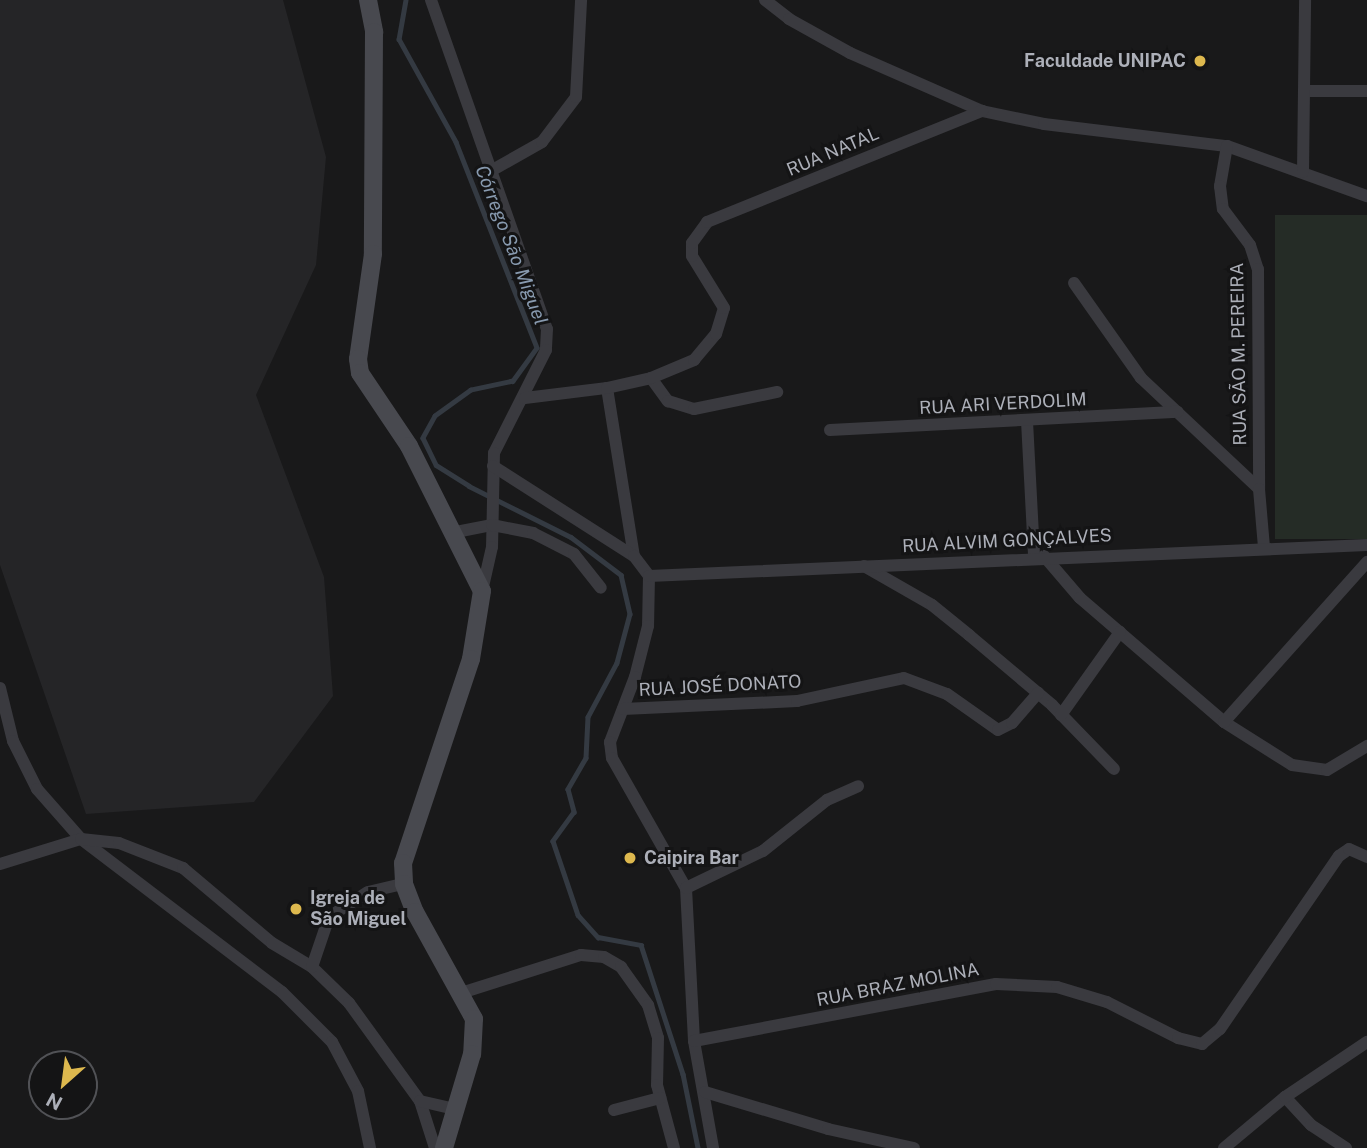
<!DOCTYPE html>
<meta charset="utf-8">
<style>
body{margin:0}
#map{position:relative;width:1367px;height:1148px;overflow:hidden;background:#19191a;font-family:"Public Sans",sans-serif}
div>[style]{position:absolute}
.built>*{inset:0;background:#252527}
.green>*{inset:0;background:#252c26;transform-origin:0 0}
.stream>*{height:4.5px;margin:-2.25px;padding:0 2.25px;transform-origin:2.25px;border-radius:2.25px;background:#343a42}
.street>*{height:12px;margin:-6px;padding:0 6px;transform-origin:6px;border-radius:6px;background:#3a3a3f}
.secondary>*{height:18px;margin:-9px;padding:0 9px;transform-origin:9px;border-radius:9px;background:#48494f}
.dots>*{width:19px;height:19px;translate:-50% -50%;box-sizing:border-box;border:4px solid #141415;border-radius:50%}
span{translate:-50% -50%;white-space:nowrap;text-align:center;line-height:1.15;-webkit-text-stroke:6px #141415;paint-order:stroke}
.poi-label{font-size:18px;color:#acafb8;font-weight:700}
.right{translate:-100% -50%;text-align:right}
.left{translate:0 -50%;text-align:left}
.street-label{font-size:18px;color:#acafb8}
.water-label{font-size:19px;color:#889aaf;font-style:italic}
.north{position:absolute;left:28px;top:1050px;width:70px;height:70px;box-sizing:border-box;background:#141415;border:2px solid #515256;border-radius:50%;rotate:208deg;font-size:19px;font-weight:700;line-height:28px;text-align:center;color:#acafb8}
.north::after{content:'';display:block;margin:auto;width:24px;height:32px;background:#ddb84e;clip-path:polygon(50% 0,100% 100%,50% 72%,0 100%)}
</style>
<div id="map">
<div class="built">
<div style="clip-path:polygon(0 0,283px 0,326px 157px,316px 265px,256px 395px,324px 577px,333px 696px,254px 802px,86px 814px,0 565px)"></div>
</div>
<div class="green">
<div style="left:1367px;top:215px;width:324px;height:92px;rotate:90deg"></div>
</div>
<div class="stream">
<div style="left:406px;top:0;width:40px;rotate:100deg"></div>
<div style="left:399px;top:39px;width:118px;rotate:61deg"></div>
<div style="left:456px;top:142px;width:221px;rotate:68.5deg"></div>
<div style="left:537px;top:348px;width:41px;rotate:126deg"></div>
<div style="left:513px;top:381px;width:43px;rotate:167.9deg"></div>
<div style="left:471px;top:390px;width:44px;rotate:144.2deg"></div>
<div style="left:435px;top:416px;width:25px;rotate:119deg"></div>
<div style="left:423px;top:438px;width:30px;rotate:64deg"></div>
<div style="left:436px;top:465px;width:39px;rotate:32deg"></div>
<div style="left:469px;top:486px;width:114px;rotate:26.6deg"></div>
<div style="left:571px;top:537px;width:63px;rotate:37.2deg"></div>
<div style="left:621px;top:575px;width:40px;rotate:77deg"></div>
<div style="left:630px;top:614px;width:51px;rotate:104.9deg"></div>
<div style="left:617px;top:663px;width:61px;rotate:118.2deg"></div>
<div style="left:588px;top:717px;width:41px;rotate:92.8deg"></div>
<div style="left:586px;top:758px;width:36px;rotate:120deg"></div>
<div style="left:568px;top:789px;width:24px;rotate:75deg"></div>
<div style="left:574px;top:812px;width:36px;rotate:126deg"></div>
<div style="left:553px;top:841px;width:78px;rotate:71.3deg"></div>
<div style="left:578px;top:915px;width:30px;rotate:48deg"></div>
<div style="left:598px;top:937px;width:44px;rotate:10.5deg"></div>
<div style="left:641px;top:945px;width:136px;rotate:72deg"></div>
<div style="left:683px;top:1074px;width:76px;rotate:78.5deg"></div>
</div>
<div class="street">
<div style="left:431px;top:0;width:349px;rotate:70.6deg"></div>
<div style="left:547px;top:329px;width:21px;rotate:93deg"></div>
<div style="left:546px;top:350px;width:115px;rotate:116.8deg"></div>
<div style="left:494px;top:453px;width:94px;rotate:91.2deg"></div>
<div style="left:492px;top:547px;width:45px;rotate:102.8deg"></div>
<div style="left:765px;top:0;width:31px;rotate:38deg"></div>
<div style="left:789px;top:19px;width:70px;rotate:29.1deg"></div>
<div style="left:850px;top:53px;width:144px;rotate:23.7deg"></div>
<div style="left:982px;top:111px;width:63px;rotate:11.8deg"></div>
<div style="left:1044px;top:124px;width:184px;rotate:6.9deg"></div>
<div style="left:1227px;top:146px;width:149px;rotate:19.7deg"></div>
<div style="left:1305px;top:91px;width:62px"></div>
<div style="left:1227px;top:146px;width:41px;rotate:99.9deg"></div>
<div style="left:1220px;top:186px;width:23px;rotate:83deg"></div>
<div style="left:1223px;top:209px;width:45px;rotate:53.1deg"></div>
<div style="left:1250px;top:245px;width:25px;rotate:72deg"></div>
<div style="left:1258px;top:269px;width:220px;rotate:89.7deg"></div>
<div style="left:489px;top:172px;width:61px;rotate:-29.5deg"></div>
<div style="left:542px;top:142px;width:56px;rotate:-52.9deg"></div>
<div style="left:576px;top:97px;width:97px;rotate:-87deg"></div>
<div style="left:1303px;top:172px;width:172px;rotate:-89.3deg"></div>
<div style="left:1074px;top:283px;width:116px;rotate:54.8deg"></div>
<div style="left:1141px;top:378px;width:162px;rotate:43.2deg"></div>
<div style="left:1259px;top:489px;width:58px;rotate:85.1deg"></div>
<div style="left:651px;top:378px;width:29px;rotate:54deg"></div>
<div style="left:668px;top:401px;width:27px;rotate:17deg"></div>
<div style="left:694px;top:409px;width:85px;rotate:-11.6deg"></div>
<div style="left:607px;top:388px;width:170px;rotate:80.9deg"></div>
<div style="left:525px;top:398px;width:83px;rotate:-7deg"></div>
<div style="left:607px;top:388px;width:45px;rotate:-12.8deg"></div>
<div style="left:651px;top:378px;width:47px;rotate:-22.7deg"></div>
<div style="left:694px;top:360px;width:34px;rotate:-50deg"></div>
<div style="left:716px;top:334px;width:27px;rotate:-73deg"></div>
<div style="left:724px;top:308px;width:61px;rotate:-121.6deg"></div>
<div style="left:692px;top:256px;width:13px;rotate:-90deg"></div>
<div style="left:692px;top:243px;width:26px;rotate:-54deg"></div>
<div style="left:707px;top:222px;width:297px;rotate:-22deg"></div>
<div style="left:1027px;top:421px;width:135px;rotate:87deg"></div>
<div style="left:830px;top:430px;width:348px;rotate:-3deg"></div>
<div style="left:493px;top:466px;width:167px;rotate:32.6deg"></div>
<div style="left:634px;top:556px;width:25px;rotate:53deg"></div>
<div style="left:649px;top:576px;width:50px;rotate:91.1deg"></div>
<div style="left:648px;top:626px;width:53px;rotate:104.3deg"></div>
<div style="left:635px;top:677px;width:70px;rotate:111deg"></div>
<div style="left:610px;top:742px;width:16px;rotate:83deg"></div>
<div style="left:612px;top:758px;width:150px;rotate:60.4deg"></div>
<div style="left:686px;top:888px;width:153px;rotate:87deg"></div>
<div style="left:694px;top:1041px;width:109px;rotate:79.9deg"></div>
<div style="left:456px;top:532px;width:37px;rotate:-11deg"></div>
<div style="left:492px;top:525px;width:42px;rotate:11deg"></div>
<div style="left:533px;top:533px;width:46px;rotate:27.1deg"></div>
<div style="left:574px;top:554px;width:43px;rotate:51.5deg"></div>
<div style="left:1044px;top:556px;width:55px;rotate:49.4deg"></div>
<div style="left:1080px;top:598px;width:190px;rotate:40.7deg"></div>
<div style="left:1224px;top:722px;width:80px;rotate:32.3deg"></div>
<div style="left:1292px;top:765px;width:35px;rotate:8deg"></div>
<div style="left:1327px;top:770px;width:47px;rotate:-31deg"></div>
<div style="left:864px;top:566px;width:78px;rotate:29.8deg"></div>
<div style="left:932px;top:605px;width:48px;rotate:39deg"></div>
<div style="left:969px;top:635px;width:109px;rotate:40.1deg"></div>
<div style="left:1052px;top:705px;width:89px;rotate:45.9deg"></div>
<div style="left:649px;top:576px;width:719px;rotate:-2.47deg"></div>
<div style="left:0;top:688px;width:55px;rotate:76.2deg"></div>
<div style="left:13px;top:741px;width:54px;rotate:63.4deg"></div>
<div style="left:37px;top:789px;width:67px;rotate:48.7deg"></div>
<div style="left:81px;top:839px;width:253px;rotate:37.3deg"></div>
<div style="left:282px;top:992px;width:71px;rotate:45deg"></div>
<div style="left:332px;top:1042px;width:55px;rotate:62deg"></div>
<div style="left:358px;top:1091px;width:58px;rotate:78.1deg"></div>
<div style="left:623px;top:709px;width:174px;rotate:-2.6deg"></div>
<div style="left:797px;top:701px;width:109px;rotate:-12.1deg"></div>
<div style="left:904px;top:678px;width:46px;rotate:20.4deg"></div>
<div style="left:947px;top:694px;width:62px;rotate:35.2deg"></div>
<div style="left:998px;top:730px;width:16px;rotate:-27deg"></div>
<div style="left:1012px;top:723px;width:40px;rotate:-49deg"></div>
<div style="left:1061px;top:715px;width:102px;rotate:-54.6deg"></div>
<div style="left:1224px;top:722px;width:215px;rotate:-48.2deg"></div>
<div style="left:0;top:864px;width:85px;rotate:-17.2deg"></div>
<div style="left:81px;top:839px;width:38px;rotate:6deg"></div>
<div style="left:119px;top:843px;width:69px;rotate:21.3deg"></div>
<div style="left:183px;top:868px;width:116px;rotate:40.1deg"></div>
<div style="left:272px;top:943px;width:47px;rotate:31deg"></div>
<div style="left:312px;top:967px;width:52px;rotate:44.2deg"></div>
<div style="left:349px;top:1003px;width:121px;rotate:54.1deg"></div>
<div style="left:420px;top:1101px;width:49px;rotate:72.3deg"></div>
<div style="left:686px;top:888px;width:85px;rotate:-25.7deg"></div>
<div style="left:763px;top:851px;width:82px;rotate:-38.6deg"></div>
<div style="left:827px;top:800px;width:34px;rotate:-24deg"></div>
<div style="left:312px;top:967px;width:53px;rotate:-71.2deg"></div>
<div style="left:329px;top:917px;width:46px;rotate:-32.7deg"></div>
<div style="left:368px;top:892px;width:37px;rotate:-13deg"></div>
<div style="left:461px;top:993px;width:126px;rotate:-17.6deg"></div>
<div style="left:581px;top:955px;width:23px;rotate:5deg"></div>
<div style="left:604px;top:957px;width:20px;rotate:30deg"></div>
<div style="left:621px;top:967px;width:47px;rotate:54.6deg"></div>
<div style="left:648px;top:1005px;width:34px;rotate:73deg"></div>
<div style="left:658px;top:1038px;width:47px;rotate:91.2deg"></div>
<div style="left:657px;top:1085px;width:65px;rotate:74.9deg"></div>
<div style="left:694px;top:1041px;width:307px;rotate:-10.7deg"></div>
<div style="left:996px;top:984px;width:61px;rotate:2.8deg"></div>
<div style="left:1057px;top:987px;width:52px;rotate:16.7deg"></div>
<div style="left:1107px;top:1002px;width:80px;rotate:26.9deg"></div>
<div style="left:1178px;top:1038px;width:25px;rotate:14deg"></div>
<div style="left:1202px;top:1044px;width:23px;rotate:-40deg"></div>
<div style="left:1220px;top:1029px;width:210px;rotate:-55.5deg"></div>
<div style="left:1339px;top:856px;width:12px;rotate:-35deg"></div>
<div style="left:1349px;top:849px;width:20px;rotate:24deg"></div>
<div style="left:705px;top:1092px;width:128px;rotate:16.7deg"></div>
<div style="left:828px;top:1129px;width:88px;rotate:12.5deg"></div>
<div style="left:1285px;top:1097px;width:38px;rotate:47deg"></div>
<div style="left:1311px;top:1125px;width:42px;rotate:33.3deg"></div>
<div style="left:420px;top:1101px;width:35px;rotate:13deg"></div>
<div style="left:614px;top:1110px;width:48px;rotate:-14.6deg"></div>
<div style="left:1224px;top:1148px;width:80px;rotate:-39.9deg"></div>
<div style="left:1285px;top:1097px;width:99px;rotate:-33.9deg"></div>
</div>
<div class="secondary">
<div style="left:368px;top:0;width:33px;rotate:79deg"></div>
<div style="left:374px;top:32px;width:222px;rotate:90.3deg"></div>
<div style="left:373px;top:254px;width:106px;rotate:98.1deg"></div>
<div style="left:358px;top:359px;width:14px;rotate:82deg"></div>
<div style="left:360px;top:373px;width:88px;rotate:56.1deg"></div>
<div style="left:409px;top:446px;width:162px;rotate:63.3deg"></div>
<div style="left:482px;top:591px;width:69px;rotate:99.2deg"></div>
<div style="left:471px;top:659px;width:215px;rotate:108.4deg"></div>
<div style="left:403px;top:863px;width:21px;rotate:87deg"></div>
<div style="left:404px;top:884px;width:30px;rotate:69deg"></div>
<div style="left:415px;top:912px;width:122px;rotate:61.1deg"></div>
<div style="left:474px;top:1019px;width:35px;rotate:93deg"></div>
<div style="left:472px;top:1054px;width:98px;rotate:106.6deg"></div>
</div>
<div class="dots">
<div style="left:1200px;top:61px;background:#ddb84e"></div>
<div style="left:630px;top:858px;background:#ddb84e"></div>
<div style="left:296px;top:909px;background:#ddb84e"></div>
</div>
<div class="poi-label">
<span class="right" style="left:1186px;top:61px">Faculdade UNIPAC</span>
<span class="left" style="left:644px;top:858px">Caipira Bar</span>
<span class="left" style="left:310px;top:909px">Igreja de<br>São Miguel</span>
</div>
<div class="street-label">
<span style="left:833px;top:152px;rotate:-23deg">RUA NATAL</span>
<span style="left:1239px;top:354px;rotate:-91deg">RUA SÃO M. PEREIRA</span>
<span style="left:1003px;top:404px;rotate:-3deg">RUA ARI VERDOLIM</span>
<span style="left:1007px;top:541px;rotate:-3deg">RUA ALVIM GONÇALVES</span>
<span style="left:720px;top:686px;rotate:-3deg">RUA JOSÉ DONATO</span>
<span style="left:898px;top:985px;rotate:-11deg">RUA BRAZ MOLINA</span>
</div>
<div class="water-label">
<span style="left:511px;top:245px;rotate:69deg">Córrego São Miguel</span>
</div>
<div class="north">N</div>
</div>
